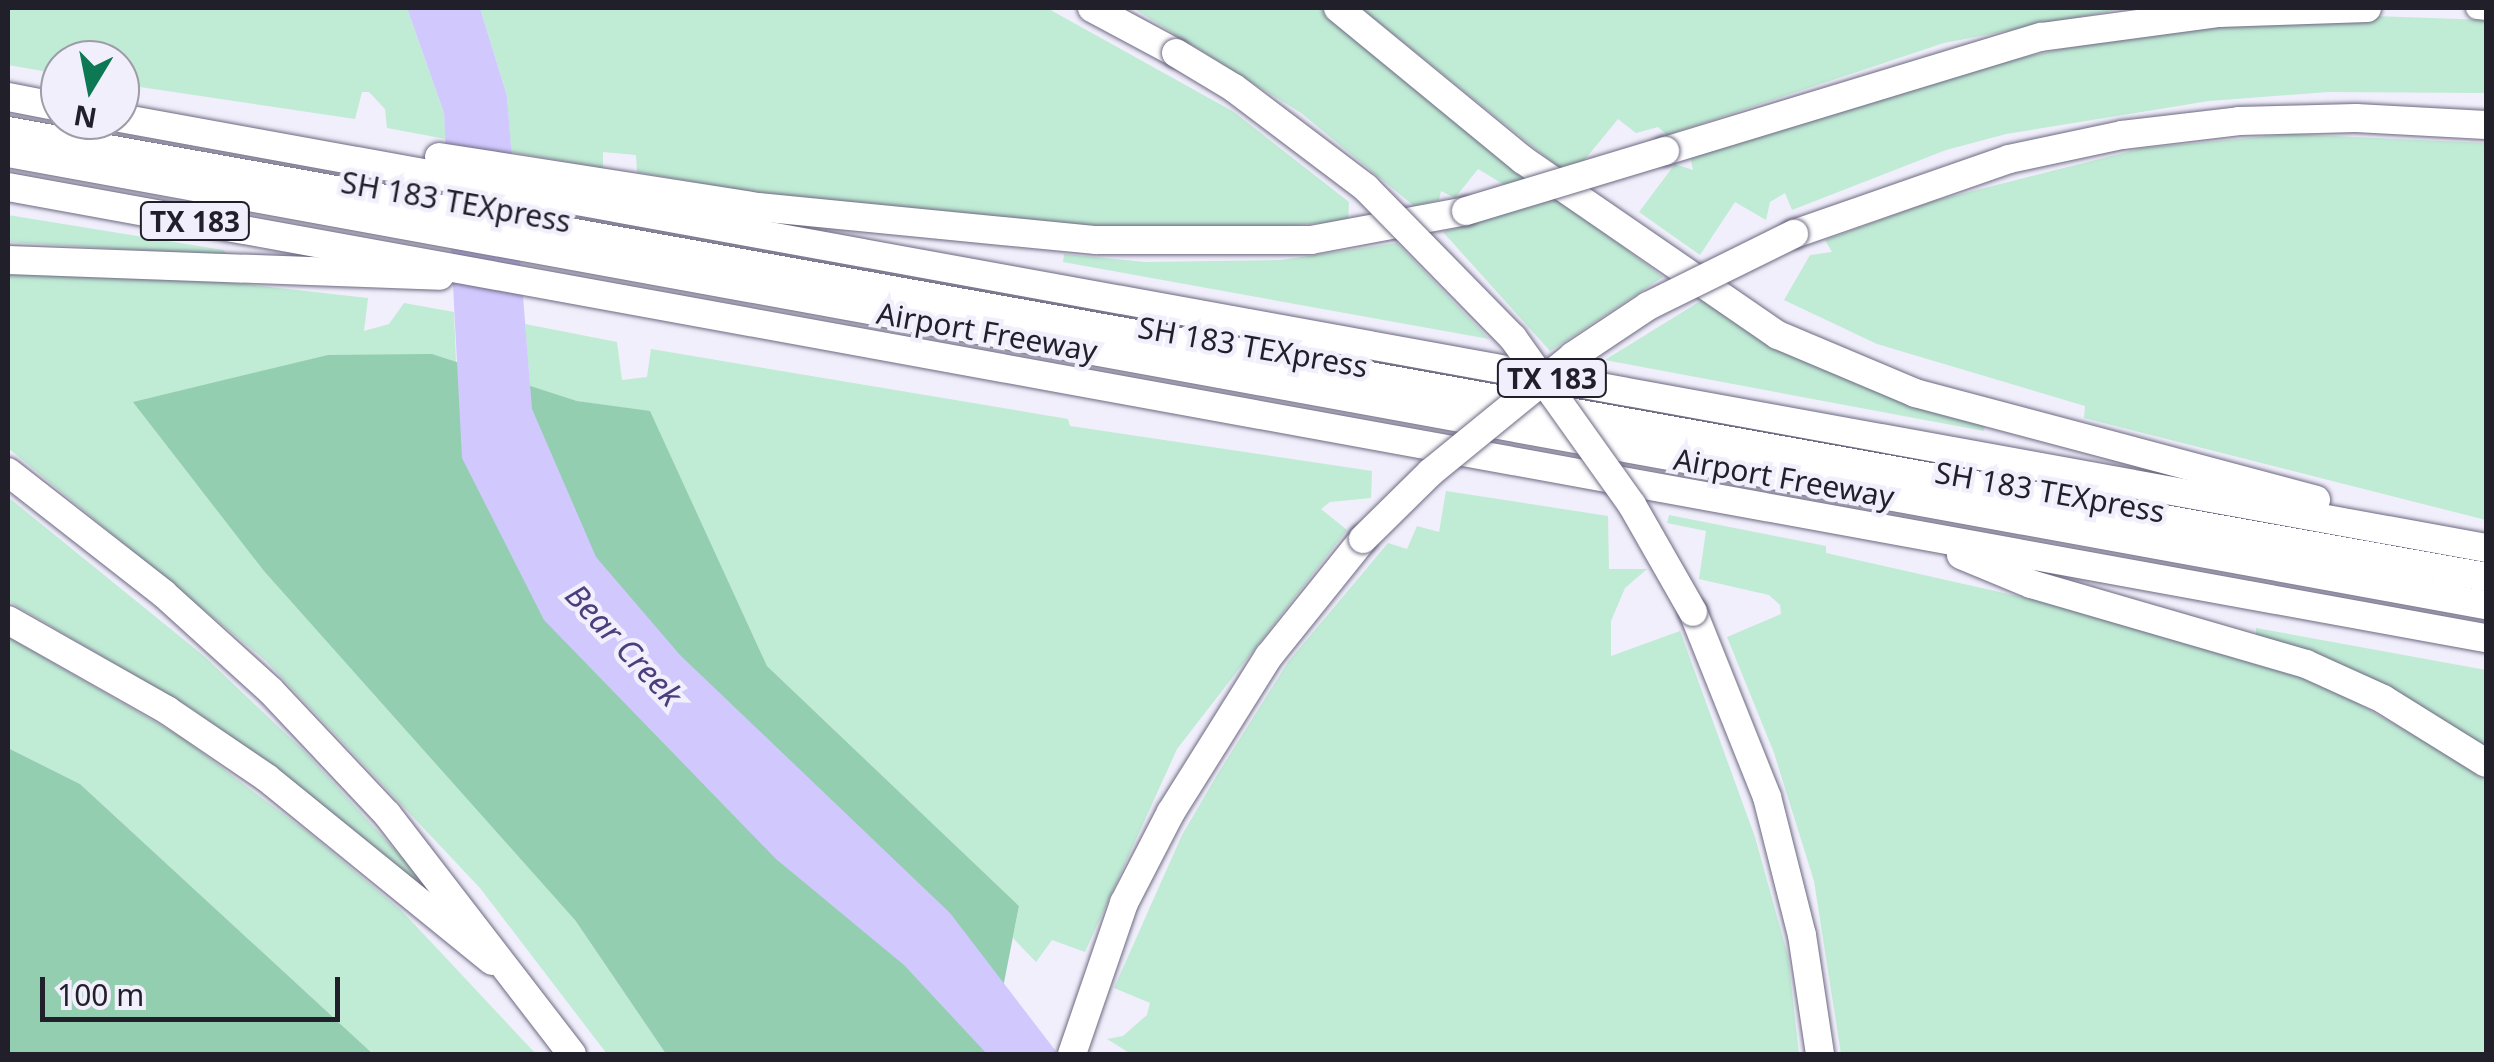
<!DOCTYPE html>
<style>
body{margin:0}
#map{position:relative;width:2494px;height:1062px;overflow:hidden;background:#f1effb;font-family:"Noto Sans",sans-serif}
div>[style]{position:absolute}
.green>*{inset:0;background:#c0ebd5}
.forest>*{inset:0;background:#93ceb0}
.water>*{inset:0;background:#d1c9fe}
.roads{filter:drop-shadow(0 0 2px #6c6981) drop-shadow(0 0 2px #6c6981)}
.secondary>*{height:22px;margin:-11px;padding:0 11px;transform-origin:11px;border-radius:11px;background:#fff}
.highway>*{height:28px;margin:-14px;padding:0 14px;transform-origin:14px;border-radius:14px;background:#fff}
.bridges{filter:drop-shadow(0 0 2px #6c6981) drop-shadow(0 0 2px #6c6981)}
.highway-bridge>*{height:28px;margin:-14px;padding:0 14px;transform-origin:14px;border-radius:14px;background:#fff}
span{translate:-50% -50%;white-space:nowrap;text-align:center;line-height:1.15;-webkit-text-stroke:9px #f1effb;paint-order:stroke}
.shield-label span{padding:2px 8px;background:#f1effb;border:2px solid;border-radius:8px;-webkit-text-stroke-width:0}
.shield-label{font-size:28px;color:#211f29;font-weight:700}
.street-label{font-size:30px;color:#211f29}
.water-label{font-size:32px;color:#4c3d7d;font-style:italic}
.frame{position:absolute;inset:0;border:10px solid #211f29;pointer-events:none}
.north{position:absolute;left:40px;top:40px;width:100px;height:100px;box-sizing:border-box;background:#f1effb;border:2px solid #9e9ca7;border-radius:50%;rotate:190deg;font-size:28px;font-weight:700;line-height:40px;text-align:center;color:#211f29}
.north::after{content:'';display:block;margin:auto;width:35px;height:45px;background:#0d7954;clip-path:polygon(50% 0,100% 100%,50% 72%,0 100%)}
.scale{position:absolute;left:40px;top:977px;width:300px;height:45px;box-sizing:border-box;border:5px solid #211f29;border-top:0;padding-left:12px;font-size:30px;line-height:35px;white-space:nowrap;color:#211f29;-webkit-text-stroke:8px #f1effb;paint-order:stroke}
</style>
<div id="map">
<div class="green">
<div style="clip-path:polygon(8px 8px,407px 8px,444px 113px,446px 139px,387px 128px,385px 109px,369px 92px,362px 92px,355px 119px,120px 84px,120px 60px,60px 60px,60px 74px,8px 65px)"></div>
<div style="clip-path:polygon(480px 8px,1047px 8px,1234px 112px,1349px 202px,1348px 221px,1177px 234px,778px 197px,637px 172px,636px 155px,603px 152px,603px 168px,511px 152px,507px 96px)"></div>
<div style="clip-path:polygon(1133px 8px,1323px 8px,1535px 178px,1508px 187px,1478px 169px,1455px 198px,1441px 191px,1439px 200px,1414px 206px,1301px 113px)"></div>
<div style="clip-path:polygon(1361px 8px,2126px 8px,1944px 43px,1667px 135px,1658px 127px,1636px 133px,1618px 119px,1582px 163px,1562px 170px)"></div>
<div style="clip-path:polygon(2374px 16px,2486px 20px,2486px 93px,2328px 92px,2209px 101px,2006px 134px,1946px 150px,1792px 210px,1785px 193px,1770px 202px,1766px 220px,1735px 202px,1700px 255px,1639px 212px,1675px 164px,1693px 170px,1690px 155px,1954px 72px,2157px 29px)"></div>
<div style="clip-path:polygon(2290px 134px,2486px 143px,2486px 520px,2084px 418px,2085px 406px,1877px 344px,1784px 300px,1810px 255px,1832px 252px,1825px 240px,1933px 201px,2143px 148px)"></div>
<div style="clip-path:polygon(1558px 198px,1663px 277px,1550px 351px,1443px 232px)"></div>
<div style="clip-path:polygon(8px 215px,223px 250px,231px 256px,8px 242px)"></div>
<div style="clip-path:polygon(1397px 243px,1489px 339px,1063px 262px,1064px 254px,1145px 262px,1281px 260px)"></div>
<div style="clip-path:polygon(8px 270px,173px 276px,368px 298px,364px 331px,389px 324px,404px 303px,454px 312px,456px 362px,431px 354px,575px 920px,666px 1054px,607px 1054px,480px 888px,266px 661px,8px 448px)"></div>
<div style="clip-path:polygon(1702px 300px,1985px 424px,1984px 431px,1605px 360px)"></div>
<div style="clip-path:polygon(525px 324px,617px 342px,622px 380px,647px 377px,651px 349px,1068px 419px,1070px 426px,1372px 471px,1371px 498px,1330px 502px,1321px 509px,1347px 530px,1177px 749px,1085px 952px,1052px 940px,1036px 962px,1013px 938px,1019px 906px,767px 666px,650px 412px,577px 401px,530px 386px)"></div>
<div style="clip-path:polygon(1446px 491px,1608px 516px,1609px 569px,1647px 569px,1625px 588px,1611px 621px,1611px 656px,1680px 631px,1755px 837px,1788px 956px,1799px 1054px,1131px 1054px,1107px 1039px,1123px 1036px,1147px 1015px,1150px 1003px,1114px 988px,1182px 835px,1217px 775px,1288px 662px,1388px 543px,1407px 549px,1417px 526px,1439px 532px)"></div>
<div style="clip-path:polygon(8px 497px,204px 656px,305px 752px,441px 900px,439px 907px,279px 771px,191px 708px,8px 601px)"></div>
<div style="clip-path:polygon(1669px 515px,1826px 546px,1826px 553px,2066px 607px,2276px 667px,2332px 689px,2456px 759px,2486px 782px,2486px 1054px,1841px 1054px,1814px 881px,1774px 753px,1727px 637px,1781px 614px,1780px 605px,1769px 595px,1699px 579px,1706px 531px,1667px 523px)"></div>
<div style="clip-path:polygon(2256px 628px,2486px 670px,2486px 751px,2256px 639px)"></div>
<div style="clip-path:polygon(8px 637px,181px 737px,310px 834px,401px 910px,536px 1054px,373px 1054px,80px 784px,8px 748px)"></div>
</div>
<div class="forest">
<div style="clip-path:polygon(432px 354px,577px 401px,650px 411px,767px 666px,1019px 906px,990px 1054px,666px 1054px,575px 920px,264px 571px,133px 402px,328px 355px)"></div>
<div style="clip-path:polygon(8px 748px,80px 784px,373px 1054px,8px 1054px)"></div>
</div>
<div class="water">
<div style="clip-path:polygon(407px 8px,480px 8px,507px 96px,532px 409px,596px 557px,680px 655px,950px 913px,1058px 1054px,987px 1054px,904px 965px,776px 859px,544px 620px,462px 458px,444px 113px)"></div>
</div>
<div class="roads">
<div class="secondary">
<div style="left:2477px;top:8px;width:9px;rotate:6deg"></div>
</div>
<div class="highway">
<div style="left:1092px;top:8px;width:95px;rotate:28.2deg"></div>
<div style="left:1338px;top:8px;width:239px;rotate:39.4deg"></div>
<div style="left:1523px;top:160px;width:309px;rotate:34.5deg"></div>
<div style="left:1778px;top:335px;width:149px;rotate:22.9deg"></div>
<div style="left:1915px;top:393px;width:415px;rotate:14.9deg"></div>
<div style="left:8px;top:97px;width:53px;rotate:10.9deg"></div>
<div style="left:120px;top:118px;width:2405px;rotate:10.3deg"></div>
<div style="left:8px;top:131px;width:2518px;rotate:10.2deg"></div>
<div style="left:1665px;top:151px;width:393px;rotate:-16.9deg"></div>
<div style="left:2041px;top:37px;width:180px;rotate:-7.7deg"></div>
<div style="left:2219px;top:13px;width:148px;rotate:-1.9deg"></div>
<div style="left:8px;top:153px;width:2519px;rotate:10.34deg"></div>
<div style="left:439px;top:157px;width:323px;rotate:8.9deg"></div>
<div style="left:758px;top:207px;width:340px;rotate:5.6deg"></div>
<div style="left:1096px;top:240px;width:215px"></div>
<div style="left:1311px;top:240px;width:158px;rotate:-10.6deg"></div>
<div style="left:8px;top:187px;width:2519px;rotate:10.32deg"></div>
<div style="left:1794px;top:234px;width:228px;rotate:-19.2deg"></div>
<div style="left:2009px;top:159px;width:116px;rotate:-12deg"></div>
<div style="left:2122px;top:135px;width:118px;rotate:-6.8deg"></div>
<div style="left:2239px;top:121px;width:117px;rotate:-1.5deg"></div>
<div style="left:2356px;top:118px;width:130px;rotate:3.1deg"></div>
<div style="left:8px;top:260px;width:432px;rotate:2.1deg"></div>
<div style="left:8px;top:472px;width:198px;rotate:38deg"></div>
<div style="left:164px;top:594px;width:144px;rotate:42.2deg"></div>
<div style="left:271px;top:691px;width:169px;rotate:46.7deg"></div>
<div style="left:387px;top:814px;width:303px;rotate:52.4deg"></div>
<div style="left:1961px;top:555px;width:76px;rotate:22.5deg"></div>
<div style="left:2031px;top:584px;width:286px;rotate:16.2deg"></div>
<div style="left:2306px;top:664px;width:85px;rotate:24.4deg"></div>
<div style="left:2383px;top:699px;width:121px;rotate:31.9deg"></div>
<div style="left:1693px;top:612px;width:199px;rotate:68.2deg"></div>
<div style="left:1767px;top:797px;width:142px;rotate:75.8deg"></div>
<div style="left:1802px;top:935px;width:120px;rotate:81.4deg"></div>
<div style="left:8px;top:620px;width:183px;rotate:29.5deg"></div>
<div style="left:167px;top:710px;width:121px;rotate:34.2deg"></div>
<div style="left:267px;top:778px;width:290px;rotate:39.1deg"></div>
<div style="left:1072px;top:1054px;width:160px;rotate:-71deg"></div>
<div style="left:1124px;top:903px;width:102px;rotate:-62.7deg"></div>
<div style="left:1171px;top:812px;width:184px;rotate:-57.9deg"></div>
<div style="left:1269px;top:656px;width:150px;rotate:-51.2deg"></div>
</div>
</div>
<div class="bridges">
<div class="highway-bridge">
<div style="left:1176px;top:53px;width:68px;rotate:31.1deg"></div>
<div style="left:1234px;top:88px;width:166px;rotate:37.1deg"></div>
<div style="left:1366px;top:188px;width:210px;rotate:45.6deg"></div>
<div style="left:1513px;top:338px;width:205px;rotate:54.5deg"></div>
<div style="left:1632px;top:505px;width:123px;rotate:60.3deg"></div>
<div style="left:1466px;top:211px;width:208px;rotate:-16.8deg"></div>
<div style="left:1363px;top:539px;width:95px;rotate:-44.6deg"></div>
<div style="left:1431px;top:472px;width:183px;rotate:-39.2deg"></div>
<div style="left:1573px;top:356px;width:90px;rotate:-33.7deg"></div>
<div style="left:1648px;top:306px;width:163px;rotate:-26.3deg"></div>
</div>
</div>
<div class="shield-label">
<span style="left:195px;top:221px">TX 183</span>
<span style="left:1552px;top:378px">TX 183</span>
</div>
<div class="street-label">
<span style="left:456px;top:202px;rotate:10deg">SH 183 TEXpress</span>
<span style="left:987px;top:332px;rotate:10deg">Airport Freeway</span>
<span style="left:1253px;top:347px;rotate:10deg">SH 183 TEXpress</span>
<span style="left:1784px;top:478px;rotate:10deg">Airport Freeway</span>
<span style="left:2050px;top:492px;rotate:10deg">SH 183 TEXpress</span>
</div>
<div class="water-label">
<span style="left:624px;top:645px;rotate:47deg">Bear Creek</span>
</div>
<div class="frame"></div>
<div class="north">N</div>
<div class="scale">100 m</div>
</div>
